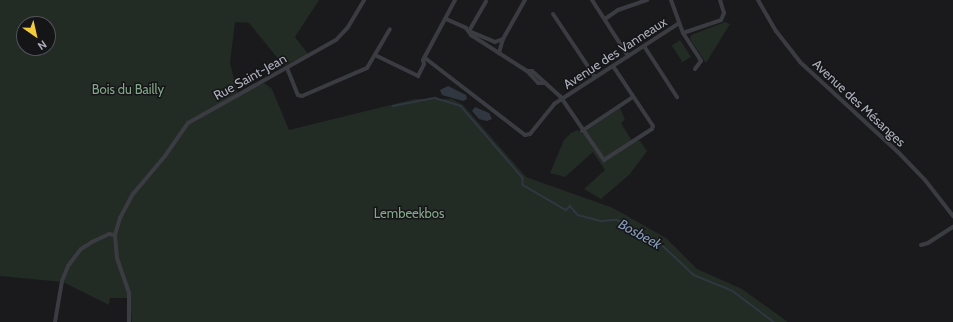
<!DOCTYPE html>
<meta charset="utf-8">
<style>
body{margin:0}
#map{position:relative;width:953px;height:322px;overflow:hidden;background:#1a1a1d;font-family:Cabin,sans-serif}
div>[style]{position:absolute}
.green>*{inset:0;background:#222b24;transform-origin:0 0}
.water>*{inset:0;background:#303741}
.stream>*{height:1.5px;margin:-0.75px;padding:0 0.75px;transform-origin:0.75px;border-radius:0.75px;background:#303741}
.street>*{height:4px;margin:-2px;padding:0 2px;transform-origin:2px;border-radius:2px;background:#3b3c42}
span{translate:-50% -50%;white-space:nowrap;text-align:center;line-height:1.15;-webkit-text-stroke:3px #151518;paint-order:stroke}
.street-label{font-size:13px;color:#adb0bc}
.park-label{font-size:13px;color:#84a78a}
.water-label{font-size:14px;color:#849ab6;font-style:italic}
.north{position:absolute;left:16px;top:16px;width:40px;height:40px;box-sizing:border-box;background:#151518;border:1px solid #52535a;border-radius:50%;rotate:146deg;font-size:11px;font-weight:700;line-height:16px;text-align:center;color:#adb0bc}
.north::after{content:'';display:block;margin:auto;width:14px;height:18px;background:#f3ca3c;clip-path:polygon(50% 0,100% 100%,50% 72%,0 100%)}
</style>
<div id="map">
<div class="green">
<div style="clip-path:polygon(evenodd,0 0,319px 0,295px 37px,308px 54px,284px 66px,249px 23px,235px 22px,230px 63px,238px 95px,263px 82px,272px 89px,289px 130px,415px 99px,452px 99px,463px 105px,526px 177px,613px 208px,666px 238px,697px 269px,742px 289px,788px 322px,132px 322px,130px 298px,110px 298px,109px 305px,63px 282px,0 276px,0 0,24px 24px,48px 24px,48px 48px,24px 48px,24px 24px)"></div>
<div style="clip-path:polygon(725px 22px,730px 24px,706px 63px,690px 39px,691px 35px)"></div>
<div style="left:680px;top:40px;width:20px;height:10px;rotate:57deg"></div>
<div style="clip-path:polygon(620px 108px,625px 120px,621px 123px,632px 141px,640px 141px,647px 151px,630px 174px,601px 199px,584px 189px,605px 170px,593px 152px,565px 177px,550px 173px,564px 140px,571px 133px,578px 130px,582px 134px)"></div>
</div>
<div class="water">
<div style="clip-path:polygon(448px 86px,466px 95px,467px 99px,463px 101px,442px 95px,440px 90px)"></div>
<div style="clip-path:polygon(475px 107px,489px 113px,492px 119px,487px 121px,479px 119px,472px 111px)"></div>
</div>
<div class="stream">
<div style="left:393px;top:106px;width:43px;rotate:-10.8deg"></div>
<div style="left:435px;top:98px;width:27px;rotate:17deg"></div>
<div style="left:461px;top:106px;width:95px;rotate:49.3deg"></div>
<div style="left:523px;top:178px;width:7px;rotate:90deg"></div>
<div style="left:523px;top:185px;width:50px;rotate:30.2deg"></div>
<div style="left:566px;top:210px;width:6px;rotate:-45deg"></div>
<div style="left:570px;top:206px;width:12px;rotate:48deg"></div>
<div style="left:578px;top:215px;width:24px;rotate:15deg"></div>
<div style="left:601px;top:221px;width:16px;rotate:-4deg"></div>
<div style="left:617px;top:220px;width:47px;rotate:27.6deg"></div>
<div style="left:659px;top:242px;width:48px;rotate:43.3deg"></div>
<div style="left:694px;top:275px;width:42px;rotate:22.3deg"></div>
<div style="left:733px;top:291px;width:51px;rotate:37.1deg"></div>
</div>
<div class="street">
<div style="left:592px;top:0;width:67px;rotate:57.3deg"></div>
<div style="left:671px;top:0;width:35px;rotate:70deg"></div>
<div style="left:683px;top:33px;width:33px;rotate:57deg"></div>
<div style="left:701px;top:61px;width:10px;rotate:127deg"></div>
<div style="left:758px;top:0;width:36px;rotate:60deg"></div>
<div style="left:776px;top:31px;width:39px;rotate:52deg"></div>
<div style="left:800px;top:62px;width:133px;rotate:42.6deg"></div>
<div style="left:898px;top:152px;width:39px;rotate:46deg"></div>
<div style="left:925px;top:180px;width:46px;rotate:52.1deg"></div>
<div style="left:553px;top:14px;width:76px;rotate:56.3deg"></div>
<div style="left:446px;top:19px;width:22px;rotate:24deg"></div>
<div style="left:466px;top:28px;width:9px;rotate:54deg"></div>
<div style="left:471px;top:35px;width:67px;rotate:32.7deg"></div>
<div style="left:527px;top:71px;width:16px;rotate:47deg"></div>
<div style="left:538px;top:83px;width:5px"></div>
<div style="left:605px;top:19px;width:16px;rotate:-35deg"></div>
<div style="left:618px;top:10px;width:31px;rotate:-19deg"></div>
<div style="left:469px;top:31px;width:34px;rotate:-60deg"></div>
<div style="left:469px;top:31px;width:28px;rotate:23deg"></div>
<div style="left:683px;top:33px;width:40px;rotate:-18.9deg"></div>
<div style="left:721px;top:20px;width:8px;rotate:-67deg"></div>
<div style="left:724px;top:13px;width:14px;rotate:-107deg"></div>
<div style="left:503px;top:39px;width:45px;rotate:-60.6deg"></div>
<div style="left:495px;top:42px;width:9px;rotate:-21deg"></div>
<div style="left:503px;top:39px;width:15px;rotate:106deg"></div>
<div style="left:644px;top:46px;width:61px;rotate:57.1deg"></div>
<div style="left:375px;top:55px;width:48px;rotate:26deg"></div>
<div style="left:418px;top:76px;width:13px;rotate:-63deg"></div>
<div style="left:424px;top:64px;width:4px;rotate:-104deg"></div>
<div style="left:423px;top:60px;width:68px;rotate:-61.9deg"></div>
<div style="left:425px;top:58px;width:126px;rotate:37.6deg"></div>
<div style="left:525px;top:135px;width:5px;rotate:-11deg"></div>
<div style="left:530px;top:134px;width:38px;rotate:-51deg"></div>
<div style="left:554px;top:104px;width:149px;rotate:-32.9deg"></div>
<div style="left:287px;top:68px;width:29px;rotate:68deg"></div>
<div style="left:298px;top:95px;width:4px;rotate:14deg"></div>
<div style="left:302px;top:96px;width:71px;rotate:-23.3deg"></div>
<div style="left:367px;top:68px;width:45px;rotate:-59.5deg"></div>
<div style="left:527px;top:71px;width:5px"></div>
<div style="left:532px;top:71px;width:38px;rotate:42deg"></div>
<div style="left:560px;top:96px;width:78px;rotate:55.5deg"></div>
<div style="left:604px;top:160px;width:57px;rotate:-32.9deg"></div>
<div style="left:652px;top:129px;width:3px;rotate:-72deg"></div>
<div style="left:653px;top:126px;width:72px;rotate:-123.7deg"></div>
<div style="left:582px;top:131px;width:61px;rotate:-33.7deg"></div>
<div style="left:921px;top:245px;width:7px;rotate:-16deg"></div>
<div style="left:928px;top:243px;width:30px;rotate:-33deg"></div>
<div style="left:55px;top:322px;width:42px;rotate:-80.3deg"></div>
<div style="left:62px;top:281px;width:16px;rotate:-68deg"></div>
<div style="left:68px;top:266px;width:21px;rotate:-53deg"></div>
<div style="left:81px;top:249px;width:13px;rotate:-32deg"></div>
<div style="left:92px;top:242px;width:19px;rotate:-25deg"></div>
<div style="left:109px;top:234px;width:6px;rotate:9deg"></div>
<div style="left:129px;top:322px;width:29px;rotate:-90deg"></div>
<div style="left:129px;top:293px;width:37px;rotate:-109deg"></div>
<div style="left:117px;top:258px;width:23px;rotate:-95deg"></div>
<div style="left:115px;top:235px;width:18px;rotate:-74deg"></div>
<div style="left:120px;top:218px;width:27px;rotate:-62deg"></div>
<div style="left:133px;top:194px;width:50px;rotate:-49.9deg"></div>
<div style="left:165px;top:156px;width:40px;rotate:-55.1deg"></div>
<div style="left:188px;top:123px;width:170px;rotate:-29.3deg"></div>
<div style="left:336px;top:40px;width:18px;rotate:-47deg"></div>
<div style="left:348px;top:27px;width:31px;rotate:-59deg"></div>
</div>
<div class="street-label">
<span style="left:615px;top:53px;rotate:-33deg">Avenue des Vanneaux</span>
<span style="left:250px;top:77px;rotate:-29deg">Rue Saint-Jean</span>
<span style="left:859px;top:103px;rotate:43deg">Avenue des Mésanges</span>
</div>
<div class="park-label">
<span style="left:128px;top:89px">Bois du Bailly</span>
<span style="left:409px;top:213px">Lembeekbos</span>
</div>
<div class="water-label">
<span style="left:640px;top:234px;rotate:29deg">Bosbeek</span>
</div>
<div class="north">N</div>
</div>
